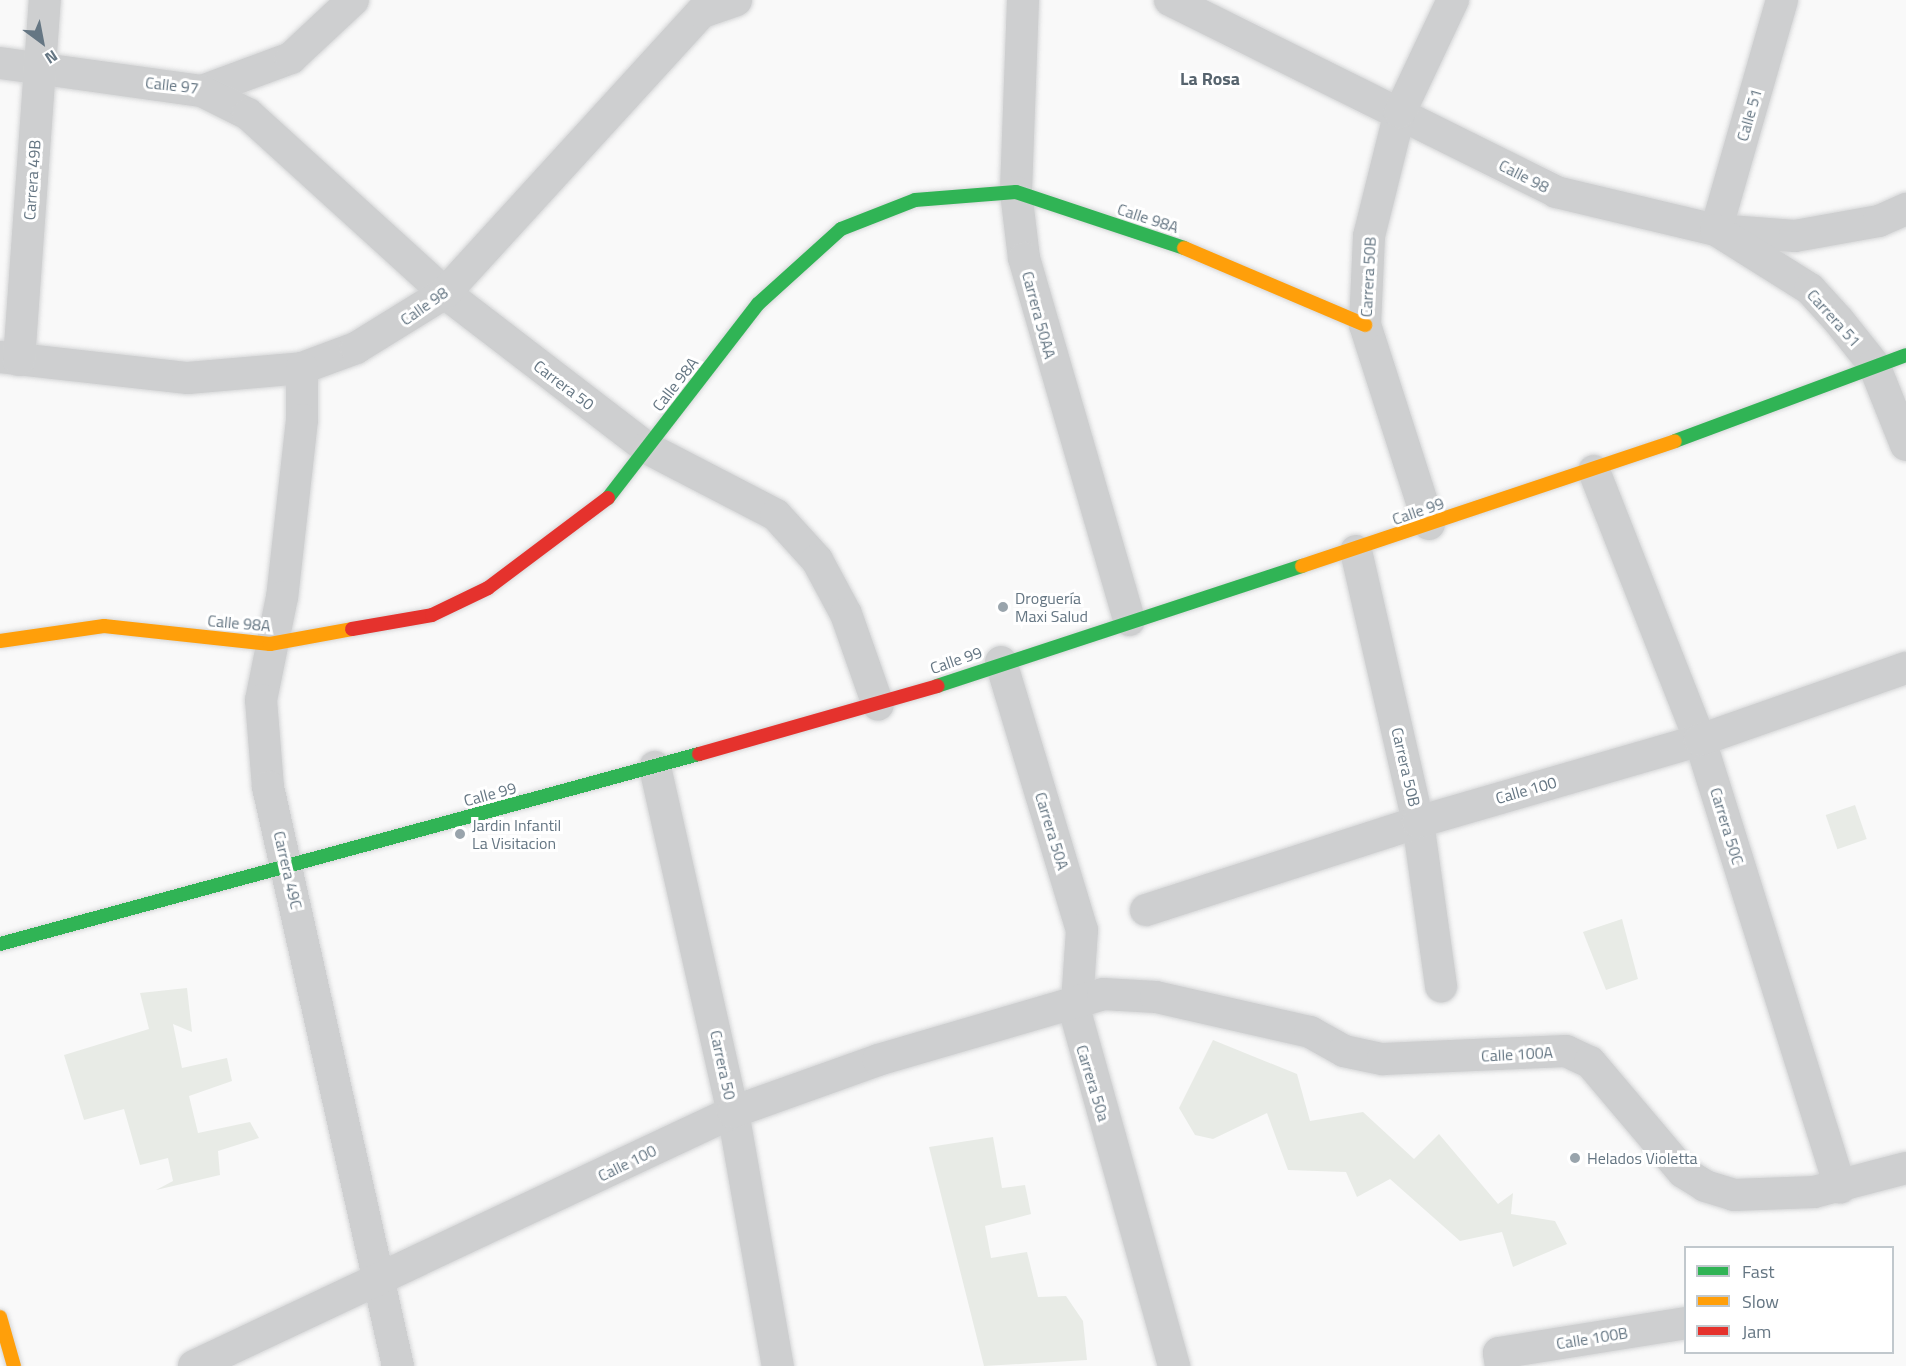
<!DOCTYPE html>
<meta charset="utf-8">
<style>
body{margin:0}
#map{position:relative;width:1906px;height:1366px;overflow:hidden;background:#f9f9f9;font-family:"Titillium Web",sans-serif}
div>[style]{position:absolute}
.green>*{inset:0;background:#e8ebe6;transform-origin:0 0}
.roads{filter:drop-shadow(0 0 2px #d5d6d7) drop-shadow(0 0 2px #d5d6d7)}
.street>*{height:32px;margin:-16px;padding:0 16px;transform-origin:16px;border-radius:16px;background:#cecfd0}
.fast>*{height:14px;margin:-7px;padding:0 7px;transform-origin:7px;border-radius:7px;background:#30b455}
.slow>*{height:14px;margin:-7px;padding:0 7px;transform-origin:7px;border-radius:7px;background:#ff9f0a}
.jam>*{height:14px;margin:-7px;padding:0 7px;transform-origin:7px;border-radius:7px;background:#e5322d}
.dots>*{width:16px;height:16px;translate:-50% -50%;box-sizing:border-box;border:3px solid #fff;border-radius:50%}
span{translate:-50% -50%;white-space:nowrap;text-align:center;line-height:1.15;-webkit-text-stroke:6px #fff;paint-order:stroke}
.street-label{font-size:16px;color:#657683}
.poi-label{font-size:16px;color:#657683}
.left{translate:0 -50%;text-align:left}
.neighbourhood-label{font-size:18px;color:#57646e;font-weight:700}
.legend{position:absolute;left:1684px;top:1246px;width:210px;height:108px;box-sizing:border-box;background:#fff;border:2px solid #c1c8cd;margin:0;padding:8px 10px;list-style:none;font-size:18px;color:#657683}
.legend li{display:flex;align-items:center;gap:12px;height:30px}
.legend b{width:30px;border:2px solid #c1c8cd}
.north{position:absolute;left:12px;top:12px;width:60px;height:60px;-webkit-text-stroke:4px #fff;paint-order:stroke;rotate:148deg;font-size:16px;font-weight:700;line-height:24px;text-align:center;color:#657683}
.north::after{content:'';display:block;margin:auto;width:21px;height:27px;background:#657683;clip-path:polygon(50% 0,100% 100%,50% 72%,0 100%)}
</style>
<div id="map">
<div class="green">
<div style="left:1855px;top:805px;width:36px;height:31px;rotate:71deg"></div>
<div style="clip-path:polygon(1622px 919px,1638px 979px,1606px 990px,1583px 932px)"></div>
<div style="clip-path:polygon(187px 988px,192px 1032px,173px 1024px,182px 1068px,227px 1058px,232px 1081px,189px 1096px,198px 1133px,250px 1122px,259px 1138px,218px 1151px,220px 1175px,156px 1190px,173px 1181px,168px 1158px,140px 1165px,124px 1109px,84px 1120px,64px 1055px,149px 1029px,140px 993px)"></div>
<div style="clip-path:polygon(1213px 1040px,1297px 1074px,1310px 1121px,1363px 1112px,1414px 1159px,1439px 1134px,1498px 1204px,1513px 1193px,1511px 1214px,1555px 1221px,1567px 1244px,1513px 1267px,1502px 1232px,1460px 1241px,1390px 1179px,1357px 1197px,1346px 1172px,1288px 1170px,1267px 1113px,1213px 1139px,1195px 1135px,1179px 1108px)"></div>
<div style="clip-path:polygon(993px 1137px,1002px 1188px,1025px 1185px,1031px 1214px,985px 1226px,991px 1258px,1027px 1252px,1038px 1297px,1066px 1296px,1083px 1321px,1087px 1360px,984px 1366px,929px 1147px)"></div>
</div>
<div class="roads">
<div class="street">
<div style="left:1023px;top:0;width:192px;rotate:92.1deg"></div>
<div style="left:1016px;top:192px;width:66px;rotate:83.1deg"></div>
<div style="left:1024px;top:258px;width:377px;rotate:73.8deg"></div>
<div style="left:1170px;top:0;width:431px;rotate:26.4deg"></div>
<div style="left:1556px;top:192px;width:164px;rotate:13.4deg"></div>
<div style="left:1716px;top:230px;width:79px;rotate:4.3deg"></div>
<div style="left:1795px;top:236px;width:85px;rotate:-10.1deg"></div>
<div style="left:1879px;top:221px;width:30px;rotate:-24deg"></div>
<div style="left:1782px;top:0;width:239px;rotate:106deg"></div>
<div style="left:1716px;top:230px;width:111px;rotate:32.1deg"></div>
<div style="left:1810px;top:289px;width:43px;rotate:47.8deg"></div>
<div style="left:1839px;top:321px;width:56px;rotate:51.5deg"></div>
<div style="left:1874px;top:365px;width:86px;rotate:68.2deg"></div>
<div style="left:0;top:63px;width:204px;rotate:7.9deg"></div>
<div style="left:202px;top:91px;width:95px;rotate:-20.3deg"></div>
<div style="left:291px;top:58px;width:85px;rotate:-43.1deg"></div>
<div style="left:202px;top:91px;width:51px;rotate:26.6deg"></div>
<div style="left:248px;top:114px;width:266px;rotate:42.3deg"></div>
<div style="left:445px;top:293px;width:255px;rotate:37.5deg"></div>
<div style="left:647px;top:448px;width:145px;rotate:27.4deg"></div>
<div style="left:776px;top:515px;width:61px;rotate:47.7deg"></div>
<div style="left:817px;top:560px;width:61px;rotate:61.8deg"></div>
<div style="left:846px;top:614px;width:96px;rotate:70.6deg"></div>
<div style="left:0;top:357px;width:189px;rotate:6.4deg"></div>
<div style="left:188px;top:378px;width:114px;rotate:-5deg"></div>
<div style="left:302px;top:368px;width:58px;rotate:-20.3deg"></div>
<div style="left:356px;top:348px;width:105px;rotate:-31.7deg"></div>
<div style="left:445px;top:293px;width:381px;rotate:-47.6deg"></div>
<div style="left:702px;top:12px;width:36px;rotate:-19deg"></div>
<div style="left:19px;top:360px;width:361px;rotate:-85.9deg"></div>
<div style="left:302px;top:368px;width:52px;rotate:90deg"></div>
<div style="left:302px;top:420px;width:178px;rotate:96.4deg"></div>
<div style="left:282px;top:597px;width:105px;rotate:101.5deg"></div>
<div style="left:261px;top:700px;width:87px;rotate:85.4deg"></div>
<div style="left:268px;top:787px;width:593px;rotate:77.35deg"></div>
<div style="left:1594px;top:471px;width:289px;rotate:68.5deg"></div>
<div style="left:1700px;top:740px;width:469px;rotate:72.6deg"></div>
<div style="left:1429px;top:524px;width:209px;rotate:-107.8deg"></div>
<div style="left:1365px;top:325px;width:89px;rotate:-87.4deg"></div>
<div style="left:1369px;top:236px;width:128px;rotate:-76deg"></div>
<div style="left:1400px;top:112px;width:124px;rotate:-64.7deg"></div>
<div style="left:1356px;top:551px;width:278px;rotate:77.1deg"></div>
<div style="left:1418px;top:822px;width:166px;rotate:82deg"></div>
<div style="left:1001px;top:662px;width:280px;rotate:73.2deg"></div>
<div style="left:1082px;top:930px;width:73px;rotate:93.9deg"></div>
<div style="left:655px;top:767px;width:354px;rotate:77.3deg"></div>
<div style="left:733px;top:1112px;width:258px;rotate:80deg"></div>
<div style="left:1146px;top:910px;width:286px;rotate:-17.9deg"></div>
<div style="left:1418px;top:822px;width:294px;rotate:-16.2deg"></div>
<div style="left:1700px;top:740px;width:218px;rotate:-19.3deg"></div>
<div style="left:1073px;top:1004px;width:376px;rotate:74.4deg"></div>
<div style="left:194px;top:1366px;width:596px;rotate:-25.23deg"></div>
<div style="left:733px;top:1112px;width:154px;rotate:-19.7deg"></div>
<div style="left:878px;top:1060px;width:234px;rotate:-16.3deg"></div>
<div style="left:1103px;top:994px;width:53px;rotate:3.2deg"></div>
<div style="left:1156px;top:997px;width:158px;rotate:12.8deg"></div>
<div style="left:1310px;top:1032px;width:39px;rotate:29deg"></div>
<div style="left:1344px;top:1051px;width:40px;rotate:12deg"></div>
<div style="left:1383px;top:1059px;width:183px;rotate:-2.5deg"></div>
<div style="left:1566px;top:1051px;width:26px;rotate:25deg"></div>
<div style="left:1590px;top:1062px;width:144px;rotate:49.8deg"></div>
<div style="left:1683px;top:1172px;width:26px;rotate:32deg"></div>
<div style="left:1705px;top:1186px;width:30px;rotate:17deg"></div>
<div style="left:1734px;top:1195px;width:80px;rotate:-2.1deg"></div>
<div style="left:1814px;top:1192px;width:95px;rotate:-14.6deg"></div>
<div style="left:1501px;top:1366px;width:13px;rotate:-99deg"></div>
<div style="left:1499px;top:1353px;width:189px;rotate:-9.1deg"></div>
</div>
<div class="fast">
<div style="left:1675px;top:441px;width:246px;rotate:-20.4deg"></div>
<div style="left:608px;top:498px;width:245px;rotate:-52.3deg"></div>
<div style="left:758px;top:304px;width:112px;rotate:-42.1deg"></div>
<div style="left:841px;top:229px;width:79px;rotate:-21.4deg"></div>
<div style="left:915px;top:200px;width:101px;rotate:-4.5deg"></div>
<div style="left:1016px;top:192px;width:177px;rotate:18.4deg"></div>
<div style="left:937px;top:686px;width:384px;rotate:-18.2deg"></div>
<div style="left:0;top:944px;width:724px;rotate:-15.21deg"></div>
</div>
<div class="slow">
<div style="left:1184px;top:248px;width:197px;rotate:23deg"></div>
<div style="left:1302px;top:566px;width:393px;rotate:-18.5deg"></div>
<div style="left:0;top:641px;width:105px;rotate:-8.2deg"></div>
<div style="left:104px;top:626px;width:167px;rotate:6.2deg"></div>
<div style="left:270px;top:644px;width:83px;rotate:-10.4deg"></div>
<div style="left:0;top:1317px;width:51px;rotate:74.1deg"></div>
</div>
<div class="jam">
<div style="left:352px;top:629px;width:81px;rotate:-9.9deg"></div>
<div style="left:432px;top:615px;width:62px;rotate:-25.7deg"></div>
<div style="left:488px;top:588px;width:150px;rotate:-36.9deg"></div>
<div style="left:699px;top:754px;width:248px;rotate:-15.9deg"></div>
</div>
</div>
<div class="dots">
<div style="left:1003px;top:607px;background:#99a4ac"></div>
<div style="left:460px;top:834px;background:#99a4ac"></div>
<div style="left:1575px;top:1158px;background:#99a4ac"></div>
</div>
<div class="street-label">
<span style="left:172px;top:85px;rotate:6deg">Calle 97</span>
<span style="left:1749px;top:115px;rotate:-74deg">Calle 51</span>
<span style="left:1524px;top:176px;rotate:27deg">Calle 98</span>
<span style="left:32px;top:180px;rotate:-86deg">Carrera 49B</span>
<span style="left:1148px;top:218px;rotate:18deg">Calle 98A</span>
<span style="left:1368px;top:277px;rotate:-87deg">Carrera 50B</span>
<span style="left:424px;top:306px;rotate:-35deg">Calle 98</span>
<span style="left:1039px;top:315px;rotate:75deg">Carrera 50AA</span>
<span style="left:1834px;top:318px;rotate:48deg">Carrera 51</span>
<span style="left:675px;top:384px;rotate:-52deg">Calle 98A</span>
<span style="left:564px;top:385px;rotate:37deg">Carrera 50</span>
<span style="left:1418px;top:511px;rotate:-19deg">Calle 99</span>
<span style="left:239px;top:623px;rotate:5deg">Calle 98A</span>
<span style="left:956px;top:660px;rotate:-19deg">Calle 99</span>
<span style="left:1406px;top:767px;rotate:77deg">Carrera 50B</span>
<span style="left:1526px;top:790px;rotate:-16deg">Calle 100</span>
<span style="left:490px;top:794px;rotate:-15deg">Calle 99</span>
<span style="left:1727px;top:826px;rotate:73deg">Carrera 50C</span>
<span style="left:1052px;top:831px;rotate:73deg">Carrera 50A</span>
<span style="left:288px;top:870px;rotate:77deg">Carrera 49C</span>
<span style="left:1517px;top:1054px;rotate:-3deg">Calle 100A</span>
<span style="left:723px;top:1065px;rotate:78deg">Carrera 50</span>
<span style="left:1093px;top:1083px;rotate:73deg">Carrera 50a</span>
<span style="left:627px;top:1163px;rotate:-26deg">Calle 100</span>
<span style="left:1592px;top:1338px;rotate:-9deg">Calle 100B</span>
</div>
<div class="poi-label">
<span class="left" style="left:1015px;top:607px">Droguería<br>Maxi Salud</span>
<span class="left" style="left:472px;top:834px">Jardin Infantil<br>La Visitacion</span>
<span class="left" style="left:1587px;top:1158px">Helados Violetta</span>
</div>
<div class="neighbourhood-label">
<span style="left:1210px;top:79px">La Rosa</span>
</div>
<ul class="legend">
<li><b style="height:8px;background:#30b455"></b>Fast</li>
<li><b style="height:8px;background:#ff9f0a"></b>Slow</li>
<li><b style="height:8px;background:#e5322d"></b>Jam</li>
</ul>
<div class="north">N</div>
</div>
